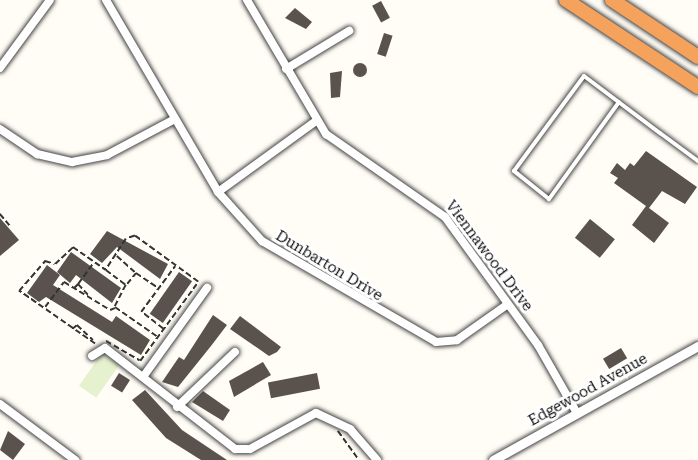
<!DOCTYPE html>
<style>
body{margin:0}
#map{position:relative;width:698px;height:460px;overflow:hidden;background:#fffdf5;font-family:"Roboto Serif",serif}
div>[style]{position:absolute}
.pitch>*{inset:0;background:#e6f2cf;transform-origin:0 0}
.building>*{inset:0;background:#5a524d;transform-origin:0 0}
.round{border-radius:50%}
.path>*{height:1.5px;margin-top:-0.75px;transform-origin:0;background:repeating-linear-gradient(90deg,#333 0 6px,transparent 0 9px)}
.roads{filter:drop-shadow(0 0 2px #444) drop-shadow(0 0 2px #444)}
.service>*{height:4px;margin:-2px;padding:0 2px;transform-origin:2px;border-radius:2px;background:#fff}
.minor>*{height:8px;margin:-4px;padding:0 4px;transform-origin:4px;border-radius:4px;background:#fff}
.tertiary>*{height:9px;margin:-4.5px;padding:0 4.5px;transform-origin:4.5px;border-radius:4.5px;background:#fff}
.motorway>*{height:14px;margin:-7px;padding:0 7px;transform-origin:7px;border-radius:7px;background:#f5a25d}
span{translate:-50% -50%;white-space:nowrap;text-align:center;line-height:1.15;-webkit-text-stroke:6px #fff;paint-order:stroke}
.street-label{font-size:15px;color:#111}
</style>
<div id="map">
<div class="pitch">
<div style="left:102px;top:353px;width:21px;height:40px;rotate:35deg"></div>
</div>
<div class="building">
<div style="left:381px;top:1px;width:19px;height:10px;rotate:62deg"></div>
<div style="clip-path:polygon(295px 8px,312px 22px,306px 29px,285px 18px)"></div>
<div style="left:384px;top:33px;width:9px;height:22px;rotate:18deg"></div>
<div class="round" style="left:353px;top:63px;width:14px;height:14px"></div>
<div style="clip-path:polygon(342px 71px,340px 97px,331px 98px,330px 73px)"></div>
<div style="clip-path:polygon(646px 151px,697px 187px,685px 204px,662px 191px,649px 208px,669px 223px,654px 243px,632px 225px,646px 206px,614px 183px,618px 178px,610px 173px,617px 163px,625px 170px,630px 163px,634px 166px)"></div>
<div style="clip-path:polygon(0 218px,19px 240px,0 256px)"></div>
<div style="left:590px;top:219px;width:32px;height:24px;rotate:39deg"></div>
<div style="clip-path:polygon(107px 231px,168px 264px,160px 279px,117px 247px,102px 263px,90px 254px)"></div>
<div style="clip-path:polygon(71px 252px,121px 288px,112px 303px,76px 275px,70px 283px,57px 272px)"></div>
<div style="clip-path:polygon(47px 265px,60px 275px,53px 285px,112px 322px,116px 316px,150px 340px,141px 355px,46px 297px,39px 302px,27px 293px)"></div>
<div style="left:179px;top:272px;width:16px;height:51px;rotate:35deg"></div>
<div style="clip-path:polygon(213px 315px,227px 325px,211px 346px,178px 387px,162px 382px,179px 357px,184px 360px)"></div>
<div style="clip-path:polygon(240px 316px,281px 347px,277px 352px,269px 356px,230px 329px)"></div>
<div style="left:621px;top:348px;width:12px;height:21px;rotate:59deg"></div>
<div style="clip-path:polygon(263px 362px,271px 375px,234px 397px,229px 381px)"></div>
<div style="left:119px;top:373px;width:13px;height:15px;rotate:32deg"></div>
<div style="left:317px;top:373px;width:16px;height:50px;rotate:79deg"></div>
<div style="clip-path:polygon(145px 390px,182px 430px,227px 460px,201px 460px,166px 438px,132px 400px)"></div>
<div style="clip-path:polygon(203px 391px,230px 410px,223px 421px,192px 402px)"></div>
<div style="clip-path:polygon(8px 431px,25px 444px,13px 460px,0 450px)"></div>
</div>
<div class="path">
<div style="left:0;top:214px;width:16px;rotate:50deg"></div>
<div style="left:117px;top:256px;width:24px;rotate:42deg"></div>
<div style="left:78px;top:284px;width:26px;rotate:-54deg"></div>
<div style="left:127px;top:284px;width:14px;rotate:-51deg"></div>
<div style="left:136px;top:273px;width:25px;rotate:34deg"></div>
<div style="left:74px;top:288px;width:6px;rotate:-45deg"></div>
<div style="left:78px;top:284px;width:16px;rotate:47deg"></div>
<div style="left:45px;top:307px;width:31px;rotate:-53deg"></div>
<div style="left:64px;top:282px;width:54px;rotate:31.3deg"></div>
<div style="left:110px;top:310px;width:5px;rotate:-22deg"></div>
<div style="left:72px;top:329px;width:6px;rotate:-39deg"></div>
<div style="left:77px;top:325px;width:22px;rotate:43deg"></div>
<div style="left:163px;top:329px;width:28px;rotate:-142deg"></div>
<div style="left:141px;top:312px;width:57px;rotate:-53.5deg"></div>
<div style="left:106px;top:341px;width:39px;rotate:30deg"></div>
<div style="left:140px;top:361px;width:89px;rotate:-53.6deg"></div>
<div style="left:193px;top:289px;width:9px;rotate:-54deg"></div>
<div style="left:198px;top:282px;width:78px;rotate:-143.9deg"></div>
<div style="left:135px;top:236px;width:9px;rotate:162deg"></div>
<div style="left:126px;top:239px;width:37px;rotate:123deg"></div>
<div style="left:106px;top:270px;width:25px;rotate:37deg"></div>
<div style="left:126px;top:285px;width:25px;rotate:117deg"></div>
<div style="left:115px;top:307px;width:52px;rotate:34.9deg"></div>
<div style="left:95px;top:344px;width:93px;rotate:-145.1deg"></div>
<div style="left:19px;top:291px;width:40px;rotate:-49deg"></div>
<div style="left:45px;top:261px;width:10px;rotate:17deg"></div>
<div style="left:55px;top:264px;width:25px;rotate:-43deg"></div>
<div style="left:73px;top:247px;width:40px;rotate:34.9deg"></div>
<div style="left:338px;top:431px;width:36px;rotate:54deg"></div>
</div>
<div class="roads">
<div class="service">
<div style="left:619px;top:102px;width:120px;rotate:125.8deg"></div>
<div style="left:549px;top:199px;width:45px;rotate:-141.3deg"></div>
<div style="left:514px;top:171px;width:118px;rotate:-53.6deg"></div>
<div style="left:584px;top:76px;width:95px;rotate:36.9deg"></div>
<div style="left:660px;top:133px;width:47px;rotate:36.4deg"></div>
</div>
<div class="minor">
<div style="left:106px;top:0;width:222px;rotate:59.7deg"></div>
<div style="left:218px;top:192px;width:66px;rotate:48.1deg"></div>
<div style="left:262px;top:241px;width:201px;rotate:30.1deg"></div>
<div style="left:436px;top:342px;width:21px;rotate:-5deg"></div>
<div style="left:457px;top:340px;width:62px;rotate:-35.2deg"></div>
<div style="left:247px;top:0;width:156px;rotate:59.5deg"></div>
<div style="left:326px;top:134px;width:145px;rotate:34.9deg"></div>
<div style="left:445px;top:217px;width:158px;rotate:54deg"></div>
<div style="left:538px;top:345px;width:78px;rotate:60.2deg"></div>
<div style="left:0;top:68px;width:84px;rotate:-53.7deg"></div>
<div style="left:286px;top:69px;width:74px;rotate:-31.1deg"></div>
<div style="left:0;top:129px;width:45px;rotate:34deg"></div>
<div style="left:37px;top:154px;width:36px;rotate:13deg"></div>
<div style="left:72px;top:162px;width:36px;rotate:-11deg"></div>
<div style="left:107px;top:155px;width:75px;rotate:-27.9deg"></div>
<div style="left:218px;top:192px;width:121px;rotate:-35.9deg"></div>
<div style="left:92px;top:356px;width:15px;rotate:-32deg"></div>
<div style="left:105px;top:348px;width:165px;rotate:37.8deg"></div>
<div style="left:235px;top:449px;width:15px"></div>
<div style="left:250px;top:449px;width:75px;rotate:-28.6deg"></div>
<div style="left:316px;top:413px;width:38px;rotate:25deg"></div>
<div style="left:350px;top:429px;width:41px;rotate:48.9deg"></div>
<div style="left:143px;top:377px;width:110px;rotate:-54.3deg"></div>
<div style="left:0;top:404px;width:94px;rotate:36.7deg"></div>
<div style="left:177px;top:407px;width:80px;rotate:-43.5deg"></div>
</div>
<div class="tertiary">
<div style="left:493px;top:460px;width:235px;rotate:-29.1deg"></div>
</div>
<div class="motorway">
<div style="left:566px;top:0;width:158px;rotate:33.4deg"></div>
<div style="left:612px;top:0;width:103px;rotate:33.5deg"></div>
</div>
</div>
<div class="street-label">
<span style="left:489px;top:256px;rotate:53deg">Viennawood Drive</span>
<span style="left:329px;top:266px;rotate:31deg">Dunbarton Drive</span>
<span style="left:588px;top:390px;rotate:-29deg">Edgewood Avenue</span>
</div>
</div>
